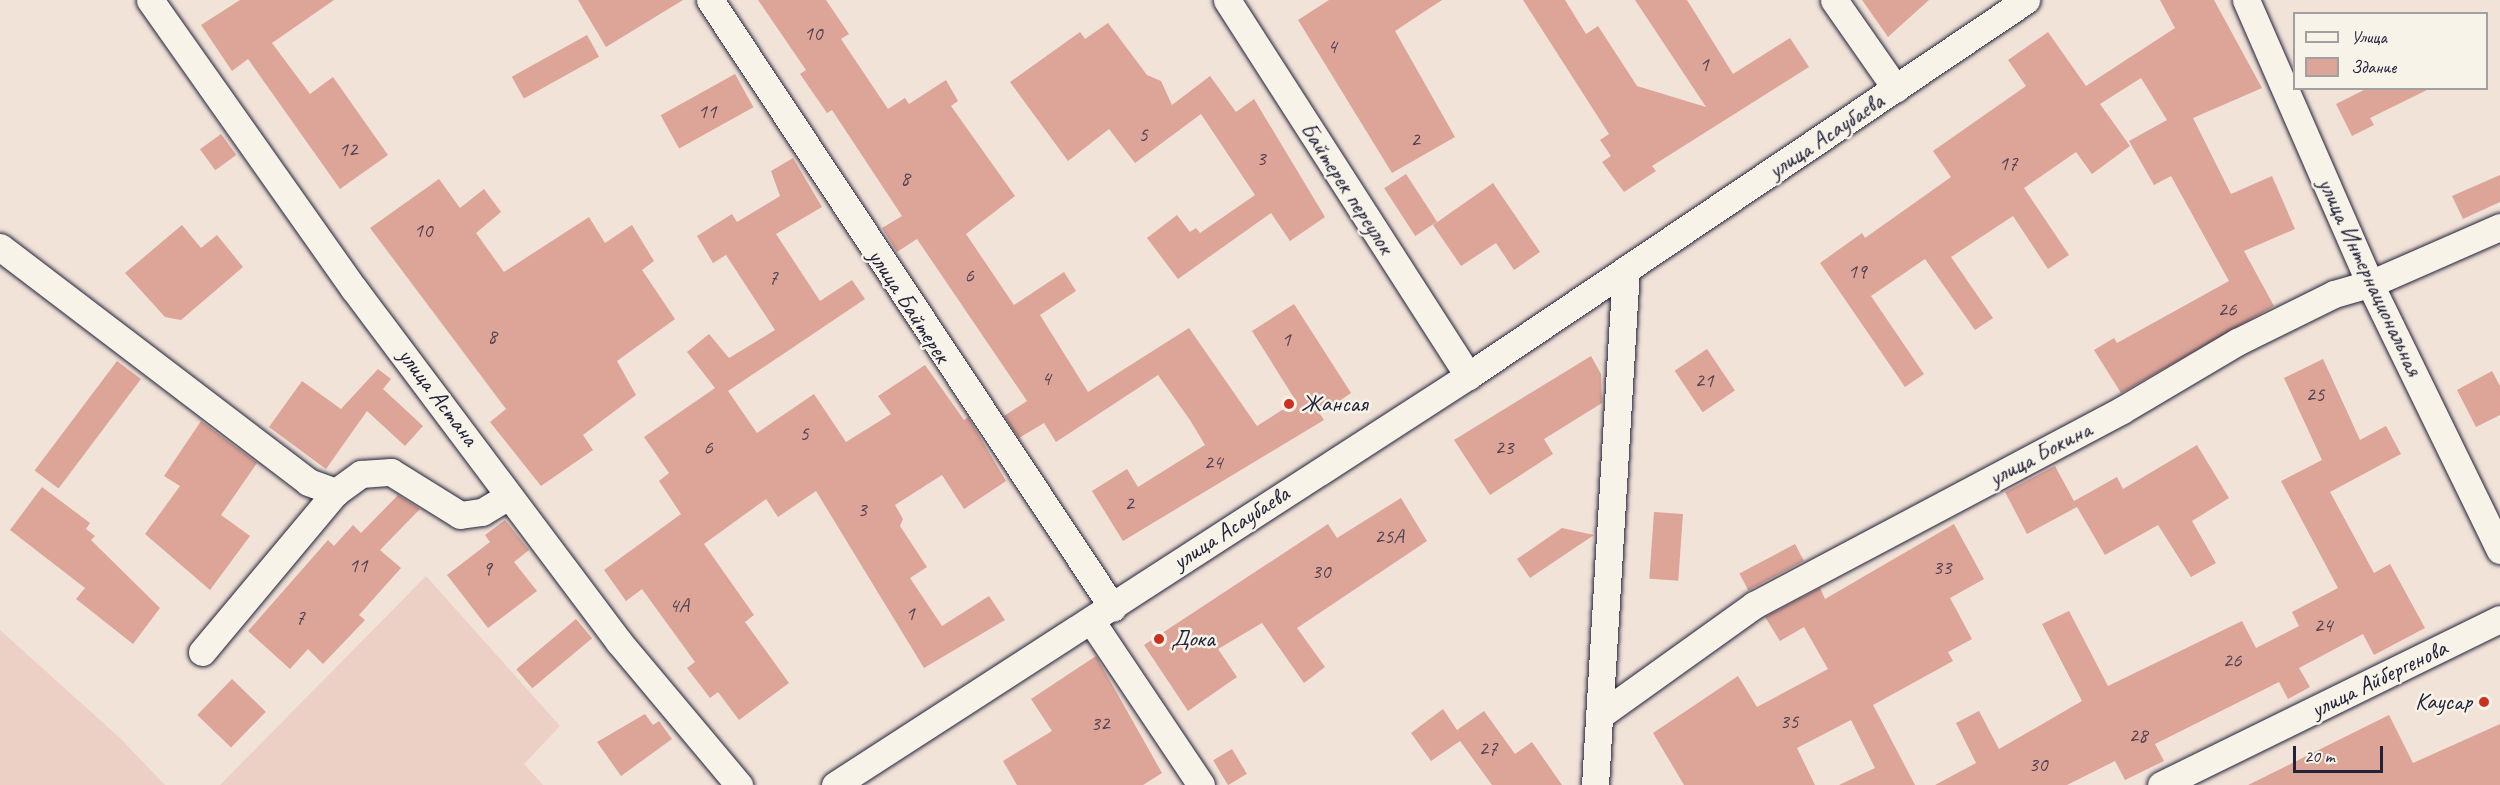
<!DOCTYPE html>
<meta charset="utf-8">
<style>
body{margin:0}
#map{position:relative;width:2500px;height:785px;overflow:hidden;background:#f2e3d8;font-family:Caveat,sans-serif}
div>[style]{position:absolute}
.built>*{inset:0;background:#ecd0c5}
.building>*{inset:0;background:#dda498;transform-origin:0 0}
.roads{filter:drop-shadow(0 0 2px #22223b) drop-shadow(0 0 2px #22223b)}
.street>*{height:27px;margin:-13.5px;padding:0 13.5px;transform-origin:13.5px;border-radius:13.5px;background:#f7f3e8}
.dots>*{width:16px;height:16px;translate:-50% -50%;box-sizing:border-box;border:3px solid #f7f3e8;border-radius:50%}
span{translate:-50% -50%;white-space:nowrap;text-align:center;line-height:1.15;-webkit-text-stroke:5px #f7f3e8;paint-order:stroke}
.number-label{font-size:21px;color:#514252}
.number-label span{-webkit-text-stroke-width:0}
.street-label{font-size:24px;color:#22223b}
.poi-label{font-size:24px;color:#22223b}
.left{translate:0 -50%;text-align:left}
.right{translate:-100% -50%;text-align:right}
.legend{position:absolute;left:2293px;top:12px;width:195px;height:78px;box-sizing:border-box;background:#f7f3e8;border:2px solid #a29fa3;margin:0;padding:8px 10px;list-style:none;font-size:18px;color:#22223b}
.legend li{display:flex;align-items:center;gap:12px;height:30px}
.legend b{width:30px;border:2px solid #a29fa3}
.scale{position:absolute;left:2293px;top:746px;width:90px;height:27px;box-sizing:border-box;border:3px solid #22223b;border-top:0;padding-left:8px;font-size:18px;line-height:21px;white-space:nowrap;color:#22223b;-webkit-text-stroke:4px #f7f3e8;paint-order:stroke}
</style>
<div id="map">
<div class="built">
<div style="clip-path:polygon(426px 576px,560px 726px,524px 764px,543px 785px,220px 785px)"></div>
<div style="clip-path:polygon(0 630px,120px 738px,165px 785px,0 785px)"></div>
</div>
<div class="building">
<div style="clip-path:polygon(240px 0,334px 0,272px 43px,310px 94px,333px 77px,388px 155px,340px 189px,248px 59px,232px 71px,201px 25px)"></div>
<div style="clip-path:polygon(578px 0,683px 0,606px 47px)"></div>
<div style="clip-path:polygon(758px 0,826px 0,849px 34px,841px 39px,888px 109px,905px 98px,909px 104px,946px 80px,958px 101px,951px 106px,1015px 196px,966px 234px,1014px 305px,1064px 272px,1076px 291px,1040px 315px,1088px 392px,1189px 328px,1257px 426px,1296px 401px,1252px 331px,1294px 304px,1351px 393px,1320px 414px,1324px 420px,1123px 541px,1092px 491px,1127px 469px,1138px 487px,1205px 445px,1190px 420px,1158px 375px,1056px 442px,1044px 423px,1019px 438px,1004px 416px,1027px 401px,917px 239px,897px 252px,882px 228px,902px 216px,832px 110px,827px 113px,800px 74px,806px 70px)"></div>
<div style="clip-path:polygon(1329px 0,1442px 0,1395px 31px,1455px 137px,1392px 173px,1298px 20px)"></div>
<div style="clip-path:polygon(1523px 0,1565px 0,1586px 34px,1598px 26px,1637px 86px,1706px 107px,1635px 0,1687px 0,1733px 74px,1790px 38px,1809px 67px,1652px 166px,1656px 171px,1624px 192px,1602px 162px,1611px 156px,1600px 140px,1609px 134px)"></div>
<div style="clip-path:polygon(1862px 0,1929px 0,1888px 37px)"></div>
<div style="clip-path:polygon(2160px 0,2214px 0,2262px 88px,2193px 118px,2231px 194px,2272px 176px,2295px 229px,2244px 251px,2274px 306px,2121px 393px,2094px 350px,2114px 338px,2117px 343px,2229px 281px,2171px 176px,2154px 185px,2129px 141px,2167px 120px,2141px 78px,2100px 104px,2130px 146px,2092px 174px,2076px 152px,2024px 188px,2069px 255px,2048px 269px,2013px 216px,1951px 257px,1993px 318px,1975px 330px,1925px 259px,1871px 296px,1924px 374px,1905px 387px,1820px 263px,1862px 233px,1865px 238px,1951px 177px,1933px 151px,2026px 86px,2008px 60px,2048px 32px,2086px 86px,2175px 28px)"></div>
<div style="clip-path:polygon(1108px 23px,1147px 75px,1161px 81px,1172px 105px,1210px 76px,1236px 112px,1254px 99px,1325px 217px,1290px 241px,1271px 213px,1178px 279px,1147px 238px,1177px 215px,1190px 232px,1196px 228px,1200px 233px,1255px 195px,1201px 114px,1135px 163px,1109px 129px,1068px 161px,1010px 82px,1080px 32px,1085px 39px)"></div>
<div style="left:587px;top:35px;width:25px;height:86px;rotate:61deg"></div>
<div style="left:735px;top:74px;width:38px;height:85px;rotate:61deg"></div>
<div style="clip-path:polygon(2368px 88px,2431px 88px,2370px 118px,2374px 125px,2352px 136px,2336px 104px)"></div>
<div style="left:221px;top:134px;width:26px;height:26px;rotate:54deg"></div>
<div style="clip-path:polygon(793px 158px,822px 207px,776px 234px,820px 301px,852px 280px,865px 299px,728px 391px,757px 433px,814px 394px,846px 442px,891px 414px,878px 396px,925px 365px,964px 420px,968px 417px,1006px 481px,964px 509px,942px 475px,895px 505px,903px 519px,900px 526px,927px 567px,910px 578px,942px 626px,989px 596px,1005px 620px,924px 668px,816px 491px,778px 517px,766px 499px,704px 544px,754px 615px,745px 622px,789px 683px,739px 720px,718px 692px,710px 698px,687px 668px,695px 662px,642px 589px,626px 601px,604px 570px,681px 514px,659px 481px,669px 473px,644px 437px,715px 388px,687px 352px,709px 334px,729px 358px,775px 330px,726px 255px,713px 263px,697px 236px,732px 214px,737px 222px,780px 196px,771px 171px)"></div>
<div style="left:1406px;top:174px;width:57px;height:26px;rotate:57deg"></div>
<div style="clip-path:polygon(2500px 175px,2500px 202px,2463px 219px,2452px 196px)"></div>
<div style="clip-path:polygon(439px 179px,460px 208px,484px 189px,501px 212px,476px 233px,504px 272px,589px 217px,605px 243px,632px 225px,654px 261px,642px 270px,675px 319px,617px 361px,636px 395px,583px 435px,593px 450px,541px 486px,490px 422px,506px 409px,370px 228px)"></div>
<div style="clip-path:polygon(1493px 183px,1540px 252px,1514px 270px,1496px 243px,1461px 266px,1433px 225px)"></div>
<div style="clip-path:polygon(182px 225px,201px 248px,217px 235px,243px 267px,181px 320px,165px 317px,125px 273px)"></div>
<div style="left:1707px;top:349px;width:50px;height:39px;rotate:56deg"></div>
<div style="clip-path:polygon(1591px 356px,1601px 374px,1602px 403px,1544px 439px,1553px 454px,1490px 495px,1454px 440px)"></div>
<div style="clip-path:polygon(2323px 359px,2360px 440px,2386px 426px,2401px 454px,2330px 492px,2374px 573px,2390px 564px,2425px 628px,2374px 655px,2363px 634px,2299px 668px,2310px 687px,2288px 699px,2279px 682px,2155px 744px,2164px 761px,2125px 780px,2115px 761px,2067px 785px,1935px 785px,1976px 763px,1956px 723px,1979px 711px,1999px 749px,2082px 701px,2042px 624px,2069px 611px,2108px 686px,2242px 621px,2256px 648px,2299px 626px,2292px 612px,2338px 588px,2281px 481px,2322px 460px,2284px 378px)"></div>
<div style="left:117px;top:361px;width:30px;height:137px;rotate:37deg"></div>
<div style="clip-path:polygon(378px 369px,391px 379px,383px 389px,423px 426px,405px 446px,367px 411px,326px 469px,269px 427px,302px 381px,341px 409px)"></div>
<div style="clip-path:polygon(2492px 371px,2500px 386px,2500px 415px,2476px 427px,2457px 390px)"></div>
<div style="clip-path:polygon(201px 421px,257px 463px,221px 515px,250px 536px,210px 590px,145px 534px,180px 486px,164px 476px)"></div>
<div style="clip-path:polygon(2197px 445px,2229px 498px,2192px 521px,2216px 563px,2191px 577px,2158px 525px,2105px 555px,2077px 507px,2027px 534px,2005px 492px,2055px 466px,2074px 501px,2117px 477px,2123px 489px)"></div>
<div style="clip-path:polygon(42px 487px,90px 523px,86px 529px,95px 536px,91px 540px,160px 608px,133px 644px,76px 599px,85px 588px,10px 530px)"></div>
<div style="clip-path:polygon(398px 495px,420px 509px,380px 550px,401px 568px,359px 615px,365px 620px,323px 664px,308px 649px,290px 669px,248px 631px,328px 540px,334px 546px,353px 525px,361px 533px)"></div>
<div style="clip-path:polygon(1401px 498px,1427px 541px,1297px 628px,1325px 667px,1304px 683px,1262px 623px,1218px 649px,1237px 677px,1188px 711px,1144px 645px,1328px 524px,1337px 538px)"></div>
<div style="left:1654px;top:512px;width:29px;height:67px;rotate:4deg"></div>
<div style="clip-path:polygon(505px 520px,529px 550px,514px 562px,537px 591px,488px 628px,447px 575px,490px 542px,485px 535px)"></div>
<div style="clip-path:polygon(1954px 524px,1984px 579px,1950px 598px,1972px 639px,1948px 652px,1953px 661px,1873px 705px,1915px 785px,1839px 785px,1875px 768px,1851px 720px,1797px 748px,1815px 785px,1684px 785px,1653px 733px,1738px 676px,1757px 707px,1828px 669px,1804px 627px,1780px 641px,1765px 617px,1820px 588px,1825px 599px)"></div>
<div style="clip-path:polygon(1562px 528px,1594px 535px,1530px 578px,1517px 559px)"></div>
<div style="left:1795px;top:544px;width:19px;height:63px;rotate:62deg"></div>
<div style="left:576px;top:619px;width:25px;height:78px;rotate:50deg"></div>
<div style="clip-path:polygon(1096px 656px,1162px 773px,1143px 785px,1017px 785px,1003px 761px,1052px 731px,1031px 699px)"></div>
<div style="left:232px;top:679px;width:47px;height:50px;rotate:44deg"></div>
<div style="clip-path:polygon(1443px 709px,1457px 730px,1484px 711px,1515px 754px,1532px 742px,1562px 785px,1492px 785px,1460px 741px,1431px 761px,1411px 733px)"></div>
<div style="clip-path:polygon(645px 714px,653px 725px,659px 721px,672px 739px,621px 776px,597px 742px)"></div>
<div style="clip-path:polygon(2389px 715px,2413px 763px,2500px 724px,2500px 785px,2248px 785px)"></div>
<div style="left:1232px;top:749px;width:29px;height:22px;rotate:59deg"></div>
</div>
<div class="roads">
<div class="street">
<div style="left:150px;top:0;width:354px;rotate:54.8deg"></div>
<div style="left:354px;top:289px;width:441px;rotate:53.1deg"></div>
<div style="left:619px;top:642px;width:187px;rotate:50deg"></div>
<div style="left:710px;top:0;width:729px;rotate:56.46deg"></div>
<div style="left:1227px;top:0;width:447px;rotate:57.3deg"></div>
<div style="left:1834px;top:0;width:108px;rotate:55.1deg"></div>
<div style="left:2246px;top:0;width:310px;rotate:66.4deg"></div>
<div style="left:2370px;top:284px;width:296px;rotate:64deg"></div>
<div style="left:0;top:247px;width:387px;rotate:37.3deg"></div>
<div style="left:308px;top:482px;width:30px;rotate:20deg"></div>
<div style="left:1092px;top:622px;width:196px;rotate:56.2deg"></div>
<div style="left:202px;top:652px;width:209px;rotate:-50.1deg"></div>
<div style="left:336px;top:492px;width:31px;rotate:-36deg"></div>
<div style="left:361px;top:474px;width:30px;rotate:-4deg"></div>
<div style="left:391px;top:472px;width:81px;rotate:31.9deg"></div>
<div style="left:460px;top:515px;width:22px;rotate:-8deg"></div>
<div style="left:482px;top:512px;width:31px;rotate:-31deg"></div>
<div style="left:1599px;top:716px;width:191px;rotate:-35.6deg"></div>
<div style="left:1754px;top:605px;width:416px;rotate:-27.9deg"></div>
<div style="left:2122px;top:410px;width:134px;rotate:-30.6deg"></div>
<div style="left:2237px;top:342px;width:108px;rotate:-26.3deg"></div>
<div style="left:2334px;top:294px;width:37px;rotate:-16deg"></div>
<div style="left:2370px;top:284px;width:142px;rotate:-23.7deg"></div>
<div style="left:835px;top:785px;width:754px;rotate:-32.87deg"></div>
<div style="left:1468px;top:376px;width:673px;rotate:-33.97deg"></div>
<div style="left:1595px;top:785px;width:516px;rotate:-86.56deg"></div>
<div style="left:2161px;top:785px;width:377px;rotate:-26.1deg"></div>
</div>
</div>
<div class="dots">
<div style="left:1289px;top:404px;background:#c8321e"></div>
<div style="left:1159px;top:639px;background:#c8321e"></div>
<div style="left:2484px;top:702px;background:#c8321e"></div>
</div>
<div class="number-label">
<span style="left:813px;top:33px">10</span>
<span style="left:1332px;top:46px">4</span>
<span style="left:1704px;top:64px">1</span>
<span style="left:707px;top:111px">11</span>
<span style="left:1143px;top:134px">5</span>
<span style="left:1415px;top:139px">2</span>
<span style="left:348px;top:149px">12</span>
<span style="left:1261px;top:158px">3</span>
<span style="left:2008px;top:163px">17</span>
<span style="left:905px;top:178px">8</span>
<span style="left:423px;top:230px">10</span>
<span style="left:1857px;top:271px">19</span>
<span style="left:969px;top:275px">6</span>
<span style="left:773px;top:277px">7</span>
<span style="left:2227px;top:309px">26</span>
<span style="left:492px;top:336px">8</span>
<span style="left:1286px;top:339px">1</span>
<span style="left:1046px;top:378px">4</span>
<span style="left:1704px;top:380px">21</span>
<span style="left:2315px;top:394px">25</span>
<span style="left:804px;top:433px">5</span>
<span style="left:708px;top:447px">6</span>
<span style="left:1504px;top:447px">23</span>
<span style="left:1213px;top:462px">24</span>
<span style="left:1129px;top:503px">2</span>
<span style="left:862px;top:509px">3</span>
<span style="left:1389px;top:536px">25А</span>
<span style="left:358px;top:565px">11</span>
<span style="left:1942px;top:567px">33</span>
<span style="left:487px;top:568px">9</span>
<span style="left:1321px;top:571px">30</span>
<span style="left:679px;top:605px">4А</span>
<span style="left:910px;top:613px">1</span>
<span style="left:300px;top:617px">7</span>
<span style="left:2323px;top:625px">24</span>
<span style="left:2232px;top:660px">26</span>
<span style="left:1789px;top:721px">35</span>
<span style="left:1100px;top:723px">32</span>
<span style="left:2138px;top:735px">28</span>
<span style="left:1488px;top:748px">27</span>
<span style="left:2038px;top:764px">30</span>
</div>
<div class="street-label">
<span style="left:1826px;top:136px;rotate:-34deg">улица Асаубаева</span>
<span style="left:1347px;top:188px;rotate:57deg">Байтерек переулок</span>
<span style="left:2370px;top:277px;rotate:65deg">улица Интернациональная</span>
<span style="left:909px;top:306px;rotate:57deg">улица Байтерек</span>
<span style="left:438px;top:397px;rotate:53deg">улица Астана</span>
<span style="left:2040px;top:454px;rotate:-28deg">улица Бокина</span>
<span style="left:1231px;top:528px;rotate:-33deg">улица Асаубаева</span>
<span style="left:2379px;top:679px;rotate:-26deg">улица Айбергенова</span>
</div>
<div class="poi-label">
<span class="left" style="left:1301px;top:404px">Жансая</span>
<span class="left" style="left:1171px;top:639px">Дока</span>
<span class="right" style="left:2472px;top:702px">Каусар</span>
</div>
<ul class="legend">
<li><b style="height:8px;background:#f7f3e8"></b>Улица</li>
<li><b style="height:16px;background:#dda498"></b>Здание</li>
</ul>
<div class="scale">20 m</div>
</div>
